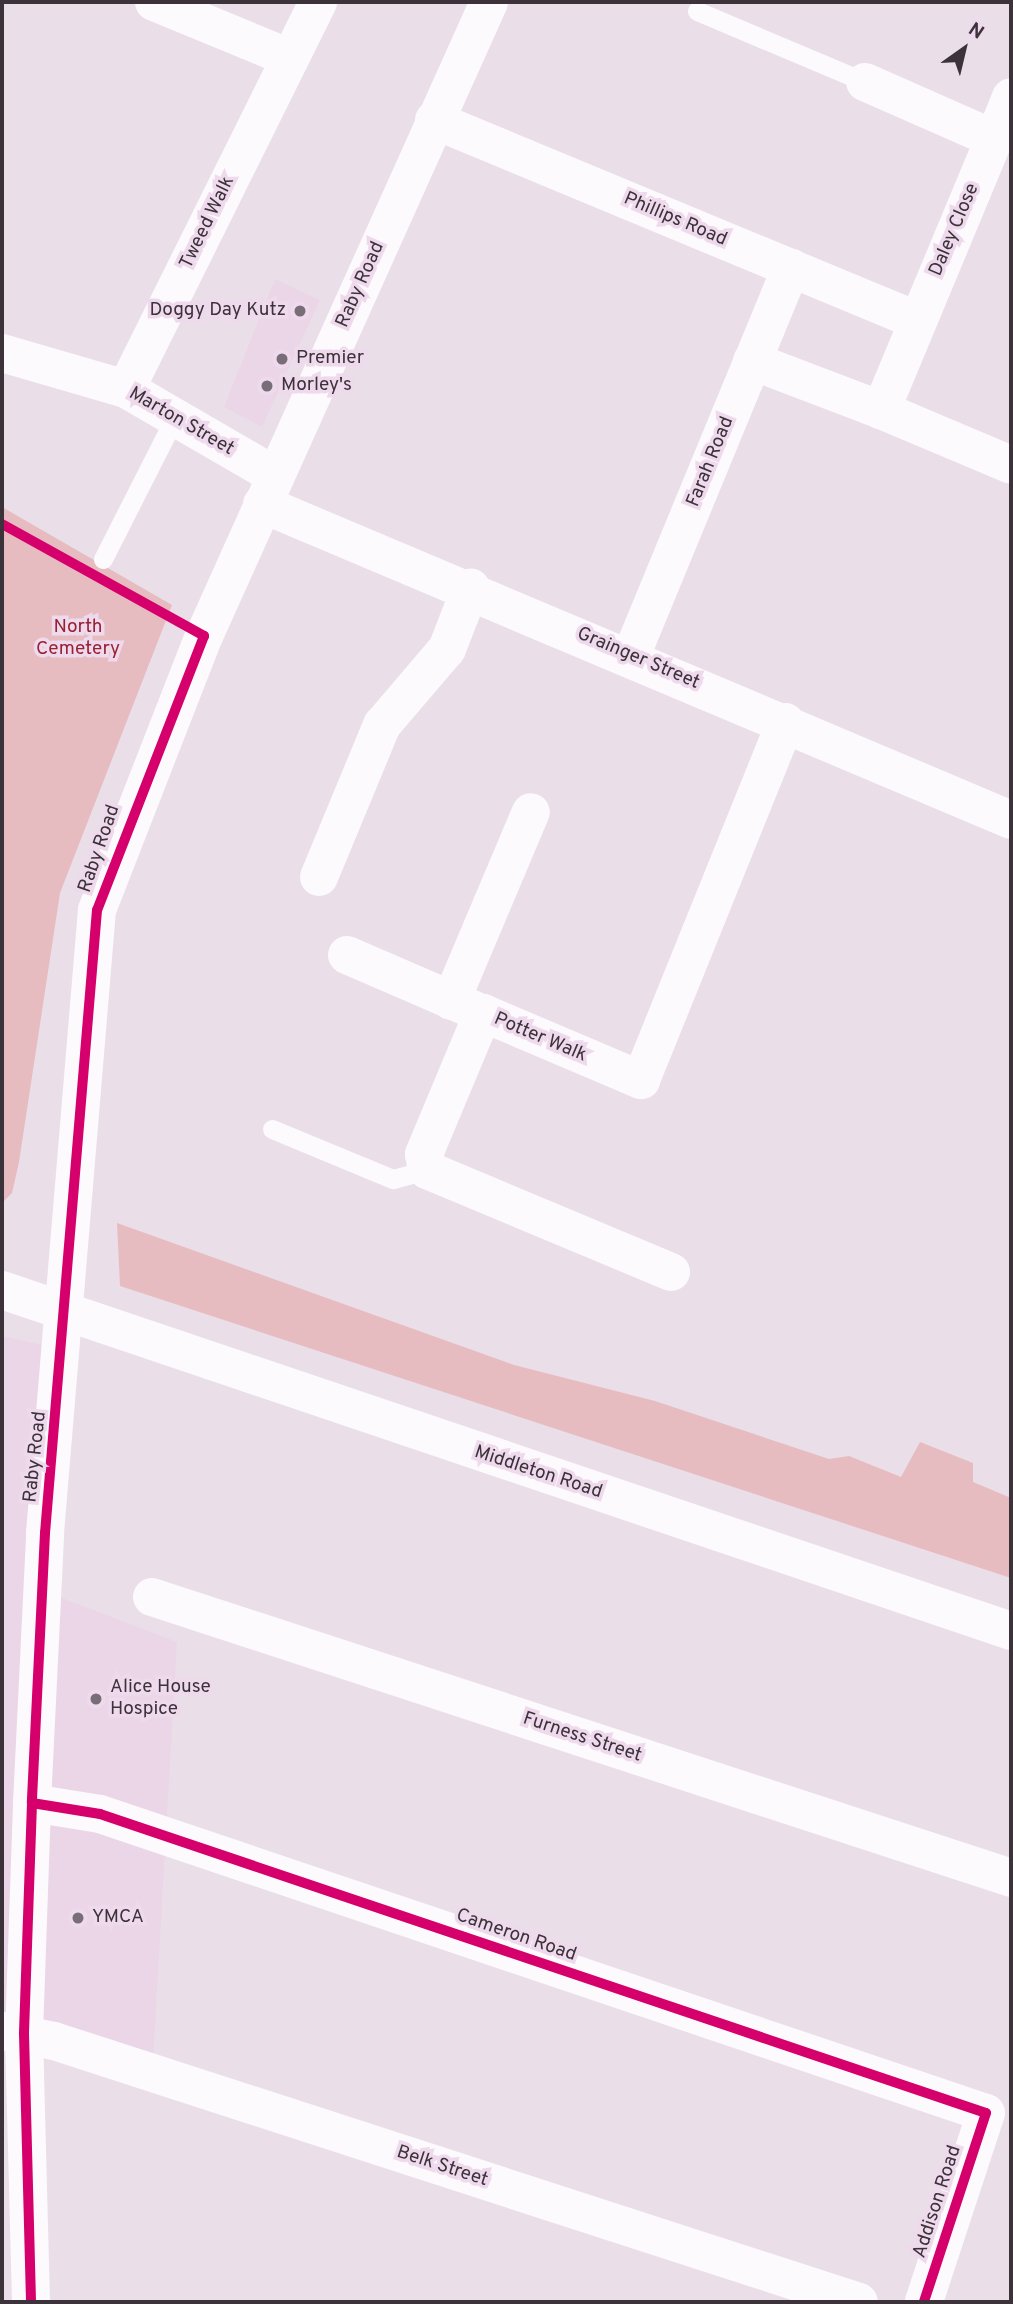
<!DOCTYPE html>
<style>
body{margin:0}
#map{position:relative;width:1013px;height:2304px;overflow:hidden;background:#eadee8;font-family:Overpass,sans-serif}
div>[style]{position:absolute}
.built>*{inset:0;background:#ebd6e8}
.green>*{inset:0;background:#e7bcc0}
.lane>*{height:19px;margin:-9.5px;padding:0 9.5px;transform-origin:9.5px;border-radius:9.5px;background:#fcfafc}
.street>*{height:38px;margin:-19px;padding:0 19px;transform-origin:19px;border-radius:19px;background:#fcfafc}
.secondary>*{height:38px;margin:-19px;padding:0 19px;transform-origin:19px;border-radius:19px;background:#fcfafc}
.cycleway>*{height:10px;margin:-5px;padding:0 5px;transform-origin:5px;border-radius:5px;background:#d6006c}
.dots>*{width:19px;height:19px;translate:-50% -50%;box-sizing:border-box;border:4px solid #efd9ec;border-radius:50%}
span{translate:-50% -50%;white-space:nowrap;text-align:center;line-height:1.15;-webkit-text-stroke:7px #efd9ec;paint-order:stroke}
.street-label{font-size:19px;color:#3b323a}
.poi-label{font-size:19px;color:#3b323a}
.right{translate:-100% -50%;text-align:right}
.left{translate:0 -50%;text-align:left}
.park-label{font-size:19px;color:#982231}
.frame{position:absolute;inset:0;border:4px solid #3b323a;pointer-events:none}
.north{position:absolute;left:929px;top:14px;width:70px;height:70px;-webkit-text-stroke:5px #efd9ec;paint-order:stroke;rotate:34deg;font-size:19px;font-weight:700;line-height:28px;text-align:center;color:#3b323a}
.north::after{content:'';display:block;margin:auto;width:24px;height:32px;background:#3b323a;clip-path:polygon(50% 0,100% 100%,50% 72%,0 100%)}
</style>
<div id="map">
<div class="built">
<div style="clip-path:polygon(275px 279px,320px 300px,262px 427px,224px 407px)"></div>
<div style="clip-path:polygon(2px 1336px,47px 1346px,36px 1588px,177px 1642px,153px 2061px,2px 2040px)"></div>
</div>
<div class="green">
<div style="clip-path:polygon(2px 507px,172px 605px,60px 893px,19px 1162px,12px 1193px,2px 1203px)"></div>
<div style="clip-path:polygon(117px 1223px,514px 1365px,655px 1401px,829px 1459px,849px 1456px,901px 1477px,920px 1442px,973px 1463px,973px 1482px,1011px 1498px,1011px 1578px,120px 1286px)"></div>
</div>
<div class="lane">
<div style="left:697px;top:11px;width:182px;rotate:22.9deg"></div>
<div style="left:103px;top:559px;width:157px;rotate:-63.1deg"></div>
<div style="left:272px;top:1129px;width:131px;rotate:22.5deg"></div>
<div style="left:393px;top:1179px;width:35px;rotate:-15deg"></div>
</div>
<div class="street">
<div style="left:154px;top:2px;width:147px;rotate:22.4deg"></div>
<div style="left:865px;top:82px;width:141px;rotate:23.8deg"></div>
<div style="left:994px;top:139px;width:294px;rotate:112.6deg"></div>
<div style="left:881px;top:410px;width:141px;rotate:22.9deg"></div>
<div style="left:434px;top:120px;width:522px;rotate:22.54deg"></div>
<div style="left:994px;top:139px;width:45px;rotate:-68deg"></div>
<div style="left:2px;top:353px;width:129px;rotate:16.2deg"></div>
<div style="left:126px;top:389px;width:173px;rotate:30.1deg"></div>
<div style="left:752px;top:361px;width:138px;rotate:20.8deg"></div>
<div style="left:126px;top:389px;width:432px;rotate:-63.6deg"></div>
<div style="left:262px;top:504px;width:813px;rotate:22.87deg"></div>
<div style="left:631px;top:656px;width:420px;rotate:-67.6deg"></div>
<div style="left:319px;top:877px;width:165px;rotate:-67.5deg"></div>
<div style="left:382px;top:725px;width:100px;rotate:-49.5deg"></div>
<div style="left:447px;top:649px;width:66px;rotate:-68.8deg"></div>
<div style="left:347px;top:955px;width:138px;rotate:23.4deg"></div>
<div style="left:451px;top:1001px;width:205px;rotate:-67.1deg"></div>
<div style="left:671px;top:1272px;width:264px;rotate:-157.3deg"></div>
<div style="left:427px;top:1170px;width:16px;rotate:-101deg"></div>
<div style="left:424px;top:1154px;width:153px;rotate:-67.3deg"></div>
<div style="left:483px;top:1013px;width:172px;rotate:23deg"></div>
<div style="left:641px;top:1080px;width:386px;rotate:-68deg"></div>
<div style="left:152px;top:1597px;width:904px;rotate:18.11deg"></div>
<div style="left:32px;top:1803px;width:69px;rotate:9.2deg"></div>
<div style="left:100px;top:1814px;width:935px;rotate:18.65deg"></div>
<div style="left:986px;top:2113px;width:199px;rotate:108.2deg"></div>
<div style="left:2px;top:2031px;width:53px;rotate:10.9deg"></div>
<div style="left:54px;top:2041px;width:846px;rotate:17.96deg"></div>
</div>
<div class="secondary">
<div style="left:2px;top:1290px;width:1065px;rotate:18.67deg"></div>
<div style="left:31px;top:2302px;width:268px;rotate:-91.5deg"></div>
<div style="left:24px;top:2034px;width:231px;rotate:-88deg"></div>
<div style="left:32px;top:1803px;width:270px;rotate:-87.2deg"></div>
<div style="left:45px;top:1533px;width:625px;rotate:-85.23deg"></div>
<div style="left:97px;top:910px;width:294px;rotate:-68.7deg"></div>
<div style="left:204px;top:636px;width:695px;rotate:-65.79deg"></div>
</div>
<div class="cycleway">
<div style="left:2px;top:524px;width:231px;rotate:29deg"></div>
<div style="left:204px;top:636px;width:294px;rotate:111.3deg"></div>
<div style="left:97px;top:910px;width:625px;rotate:94.77deg"></div>
<div style="left:45px;top:1533px;width:270px;rotate:92.8deg"></div>
<div style="left:32px;top:1803px;width:231px;rotate:92deg"></div>
<div style="left:24px;top:2034px;width:268px;rotate:88.5deg"></div>
<div style="left:32px;top:1803px;width:69px;rotate:9.2deg"></div>
<div style="left:100px;top:1814px;width:935px;rotate:18.65deg"></div>
<div style="left:986px;top:2113px;width:199px;rotate:108.2deg"></div>
</div>
<div class="dots">
<div style="left:300px;top:311px;background:#786e77"></div>
<div style="left:282px;top:359px;background:#786e77"></div>
<div style="left:267px;top:386px;background:#786e77"></div>
<div style="left:96px;top:1699px;background:#786e77"></div>
<div style="left:78px;top:1918px;background:#786e77"></div>
</div>
<div class="street-label">
<span style="left:675px;top:220px;rotate:23deg">Phillips Road</span>
<span style="left:208px;top:223px;rotate:-64deg">Tweed Walk</span>
<span style="left:955px;top:230px;rotate:-67deg">Daley Close</span>
<span style="left:361px;top:285px;rotate:-66deg">Raby Road</span>
<span style="left:181px;top:422px;rotate:30deg">Marton Street</span>
<span style="left:711px;top:462px;rotate:-68deg">Farah Road</span>
<span style="left:638px;top:659px;rotate:23deg">Grainger Street</span>
<span style="left:100px;top:849px;rotate:-71deg">Raby Road</span>
<span style="left:540px;top:1038px;rotate:23deg">Potter Walk</span>
<span style="left:36px;top:1457px;rotate:-84deg">Raby Road</span>
<span style="left:538px;top:1473px;rotate:18deg">Middleton Road</span>
<span style="left:582px;top:1738px;rotate:18deg">Furness Street</span>
<span style="left:516px;top:1936px;rotate:19deg">Cameron Road</span>
<span style="left:442px;top:2167px;rotate:18deg">Belk Street</span>
<span style="left:938px;top:2202px;rotate:-72deg">Addison Road</span>
</div>
<div class="poi-label">
<span class="right" style="left:286px;top:311px">Doggy Day Kutz</span>
<span class="left" style="left:296px;top:359px">Premier</span>
<span class="left" style="left:281px;top:386px">Morley's</span>
<span class="left" style="left:110px;top:1699px">Alice House<br>Hospice</span>
<span class="left" style="left:92px;top:1918px">YMCA</span>
</div>
<div class="park-label">
<span style="left:78px;top:639px">North<br>Cemetery</span>
</div>
<div class="frame"></div>
<div class="north">N</div>
</div>
